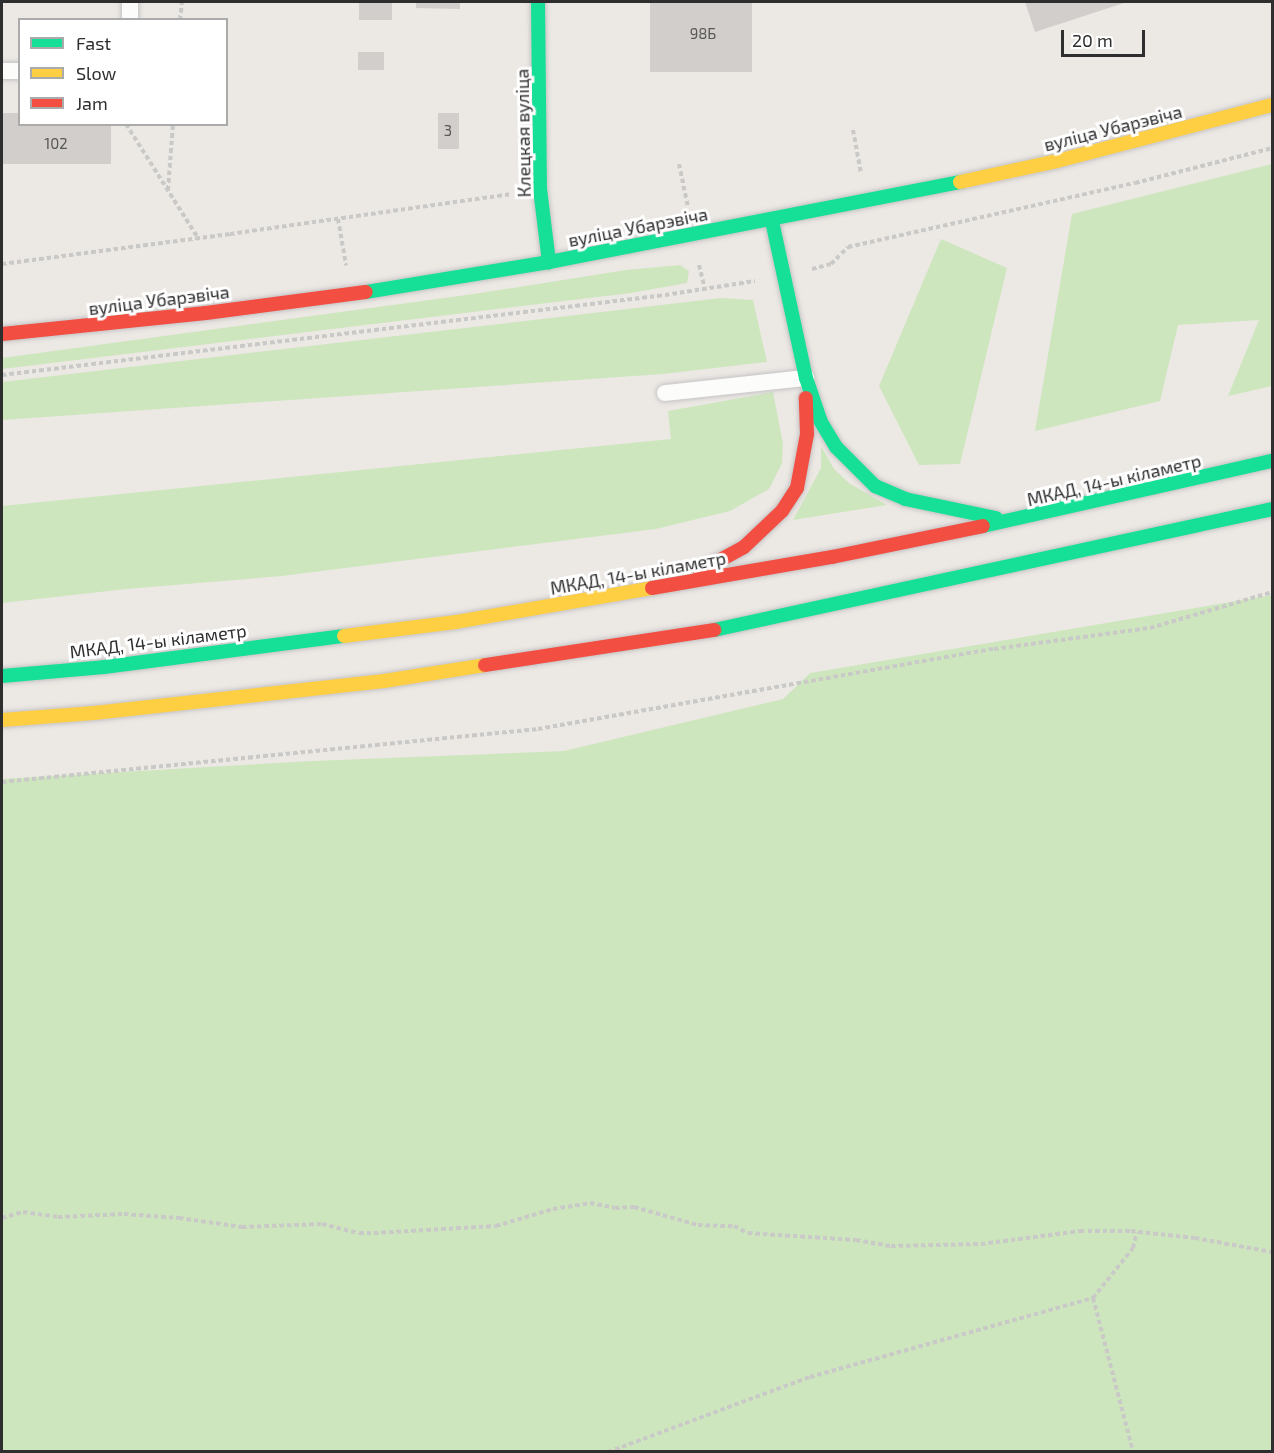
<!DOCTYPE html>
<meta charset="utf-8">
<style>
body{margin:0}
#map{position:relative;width:1274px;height:1453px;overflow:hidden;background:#ece8e4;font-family:"Exo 2",sans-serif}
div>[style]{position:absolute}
.green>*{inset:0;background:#cee6be}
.building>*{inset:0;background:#d1cecb;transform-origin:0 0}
.path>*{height:4px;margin-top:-2px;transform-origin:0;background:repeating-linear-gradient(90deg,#c9c9c8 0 4.5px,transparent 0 7.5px)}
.roads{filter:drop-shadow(0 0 2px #c5c4c5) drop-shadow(0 0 2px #c5c4c5)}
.lane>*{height:16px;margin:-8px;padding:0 8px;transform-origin:8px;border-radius:8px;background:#fcfcfb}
.fast>*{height:14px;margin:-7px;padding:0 7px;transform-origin:7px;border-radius:7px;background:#16e098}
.slow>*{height:14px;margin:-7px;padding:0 7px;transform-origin:7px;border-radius:7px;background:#ffcf43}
.jam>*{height:14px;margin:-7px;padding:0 7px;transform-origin:7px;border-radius:7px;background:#f24e42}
span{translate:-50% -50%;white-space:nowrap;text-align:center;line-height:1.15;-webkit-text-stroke:6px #fff;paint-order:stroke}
.number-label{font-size:15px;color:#585857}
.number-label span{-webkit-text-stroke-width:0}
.street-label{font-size:18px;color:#2e2e2e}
.frame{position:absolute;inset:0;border:3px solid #2e2e2e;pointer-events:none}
.legend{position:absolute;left:18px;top:18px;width:210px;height:108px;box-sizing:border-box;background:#fff;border:2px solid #ababab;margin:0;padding:8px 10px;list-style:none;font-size:18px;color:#2e2e2e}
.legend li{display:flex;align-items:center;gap:12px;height:30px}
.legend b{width:30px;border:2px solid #ababab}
.scale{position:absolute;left:1061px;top:30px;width:84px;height:27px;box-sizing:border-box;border:3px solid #2e2e2e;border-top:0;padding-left:8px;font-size:18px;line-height:21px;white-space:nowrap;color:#2e2e2e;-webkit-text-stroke:4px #fff;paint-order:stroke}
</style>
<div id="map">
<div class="green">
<div style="clip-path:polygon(1272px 164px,1272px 386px,1228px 396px,1259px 320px,1178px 325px,1160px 401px,1035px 431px,1072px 214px)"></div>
<div style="clip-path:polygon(941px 239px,1007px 268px,960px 464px,919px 465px,879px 386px)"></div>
<div style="clip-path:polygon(680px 265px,689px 271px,687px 283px,631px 293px,2px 369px,2px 358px,474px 294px,626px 270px)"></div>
<div style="clip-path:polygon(721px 298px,753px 300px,767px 362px,663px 374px,2px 420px,2px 382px)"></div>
<div style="clip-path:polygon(773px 392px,783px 444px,782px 463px,769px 489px,730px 511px,656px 529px,282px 576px,126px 589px,2px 603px,2px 506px,671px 439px,668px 411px)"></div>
<div style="clip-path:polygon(821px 446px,834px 469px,849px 483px,887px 505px,793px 520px,821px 468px)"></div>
<div style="clip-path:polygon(1272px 595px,1272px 1451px,2px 1451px,2px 779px,312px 761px,564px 751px,783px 699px,810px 673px)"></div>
</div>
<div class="building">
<div style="left:359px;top:2px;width:33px;height:18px"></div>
<div style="clip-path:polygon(416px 2px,460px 2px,460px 9px,416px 8px)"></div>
<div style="left:650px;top:2px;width:102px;height:70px"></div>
<div style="clip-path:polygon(1025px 2px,1127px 2px,1035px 32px)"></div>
<div style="left:358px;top:52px;width:26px;height:18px"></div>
<div style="clip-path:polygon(2px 113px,20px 113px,20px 124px,111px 124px,111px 164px,2px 164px)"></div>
<div style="left:438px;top:113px;width:21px;height:36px"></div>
</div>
<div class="path">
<div style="left:180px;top:20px;width:18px;rotate:-84deg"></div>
<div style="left:126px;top:124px;width:135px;rotate:57.7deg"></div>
<div style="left:853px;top:130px;width:44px;rotate:79.5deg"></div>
<div style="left:679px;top:164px;width:44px;rotate:78.2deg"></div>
<div style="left:168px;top:190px;width:66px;rotate:-85.7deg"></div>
<div style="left:338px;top:219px;width:47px;rotate:80.1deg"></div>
<div style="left:2px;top:264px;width:230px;rotate:-7.5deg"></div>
<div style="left:230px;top:234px;width:284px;rotate:-8.1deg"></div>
<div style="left:699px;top:265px;width:25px;rotate:76deg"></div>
<div style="left:812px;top:269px;width:20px;rotate:-15deg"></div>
<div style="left:831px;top:264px;width:24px;rotate:-45deg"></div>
<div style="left:848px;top:247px;width:294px;rotate:-12.6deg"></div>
<div style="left:1135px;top:183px;width:141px;rotate:-14.3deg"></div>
<div style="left:2px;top:375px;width:668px;rotate:-6.88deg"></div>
<div style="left:665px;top:295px;width:91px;rotate:-8.8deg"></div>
<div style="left:2px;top:782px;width:539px;rotate:-5.65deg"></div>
<div style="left:538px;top:729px;width:463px;rotate:-10deg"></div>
<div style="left:994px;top:649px;width:157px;rotate:-7.7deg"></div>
<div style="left:1150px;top:628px;width:127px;rotate:-16.4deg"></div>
<div style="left:2px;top:1218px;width:22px;rotate:-16deg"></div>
<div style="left:23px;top:1212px;width:35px;rotate:8deg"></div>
<div style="left:58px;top:1217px;width:66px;rotate:-2.6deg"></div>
<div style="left:124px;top:1214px;width:55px;rotate:4.2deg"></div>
<div style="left:179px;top:1218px;width:64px;rotate:8.1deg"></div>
<div style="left:242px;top:1227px;width:80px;rotate:-2.1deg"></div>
<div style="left:322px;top:1224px;width:38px;rotate:14deg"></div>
<div style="left:359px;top:1233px;width:15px"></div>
<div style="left:374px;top:1233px;width:122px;rotate:-3.3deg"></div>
<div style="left:496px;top:1226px;width:59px;rotate:-16.6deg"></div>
<div style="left:553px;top:1209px;width:37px;rotate:-9deg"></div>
<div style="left:590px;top:1203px;width:25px;rotate:11deg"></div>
<div style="left:615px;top:1208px;width:19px;rotate:-3deg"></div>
<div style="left:634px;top:1207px;width:66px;rotate:15.7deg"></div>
<div style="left:698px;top:1225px;width:36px;rotate:2deg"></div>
<div style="left:734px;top:1226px;width:16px;rotate:27deg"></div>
<div style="left:748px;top:1233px;width:108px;rotate:3.7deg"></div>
<div style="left:856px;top:1240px;width:36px;rotate:10deg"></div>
<div style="left:891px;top:1246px;width:90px;rotate:-1.3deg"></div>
<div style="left:981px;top:1244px;width:100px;rotate:-7.5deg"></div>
<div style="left:1080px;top:1231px;width:51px"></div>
<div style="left:1131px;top:1231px;width:64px;rotate:6.2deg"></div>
<div style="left:1195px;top:1238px;width:78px;rotate:10.3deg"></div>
<div style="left:1093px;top:1298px;width:64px;rotate:-51.3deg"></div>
<div style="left:1133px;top:1248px;width:16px;rotate:-76deg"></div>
<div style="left:608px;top:1452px;width:215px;rotate:-20.4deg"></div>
<div style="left:810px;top:1377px;width:294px;rotate:-15.6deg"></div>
<div style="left:1093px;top:1298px;width:159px;rotate:75.4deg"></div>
</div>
<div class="roads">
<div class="lane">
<div style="left:130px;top:20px;width:18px;rotate:-90deg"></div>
<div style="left:2px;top:71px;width:18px"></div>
<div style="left:665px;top:393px;width:142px;rotate:-6.1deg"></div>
</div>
<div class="fast">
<div style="left:538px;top:2px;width:187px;rotate:89.4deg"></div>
<div style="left:540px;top:189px;width:74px;rotate:83deg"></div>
<div style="left:772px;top:221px;width:161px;rotate:77.8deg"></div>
<div style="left:806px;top:378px;width:46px;rotate:71.2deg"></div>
<div style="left:821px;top:422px;width:29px;rotate:59deg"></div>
<div style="left:836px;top:447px;width:55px;rotate:45deg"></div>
<div style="left:875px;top:486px;width:33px;rotate:23deg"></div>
<div style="left:905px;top:499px;width:93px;rotate:11.8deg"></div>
<div style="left:366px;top:292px;width:185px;rotate:-9.3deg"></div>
<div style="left:549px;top:262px;width:419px;rotate:-11deg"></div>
<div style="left:983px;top:526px;width:296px;rotate:-12.7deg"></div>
<div style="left:714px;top:630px;width:571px;rotate:-12.23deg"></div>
<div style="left:2px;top:676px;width:102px;rotate:-5deg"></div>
<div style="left:104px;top:667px;width:242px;rotate:-7.4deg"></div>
</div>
<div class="slow">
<div style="left:960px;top:182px;width:99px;rotate:-12.2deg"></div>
<div style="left:1057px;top:161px;width:222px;rotate:-14.6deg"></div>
<div style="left:344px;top:636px;width:113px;rotate:-7.1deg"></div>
<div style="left:456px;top:622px;width:199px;rotate:-9.8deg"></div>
<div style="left:2px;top:720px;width:92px;rotate:-4.4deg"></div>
<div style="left:94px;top:713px;width:292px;rotate:-6.3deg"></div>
<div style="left:384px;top:681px;width:102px;rotate:-9deg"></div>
</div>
<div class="jam">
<div style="left:2px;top:334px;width:205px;rotate:-5.9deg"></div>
<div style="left:206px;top:313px;width:161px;rotate:-7.5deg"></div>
<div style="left:700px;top:571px;width:50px;rotate:-28.6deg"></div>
<div style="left:744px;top:547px;width:52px;rotate:-43.5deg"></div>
<div style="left:782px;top:511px;width:27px;rotate:-57deg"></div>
<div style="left:797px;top:488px;width:55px;rotate:-79.5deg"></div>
<div style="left:807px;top:434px;width:36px;rotate:-92deg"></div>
<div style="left:652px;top:588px;width:183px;rotate:-9.8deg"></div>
<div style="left:832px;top:557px;width:154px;rotate:-11.6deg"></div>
<div style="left:485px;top:665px;width:232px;rotate:-8.7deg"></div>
</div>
</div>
<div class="number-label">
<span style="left:703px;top:34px">98Б</span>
<span style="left:448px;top:131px">3</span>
<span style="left:56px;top:144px">102</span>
</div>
<div class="street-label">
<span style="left:1113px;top:128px;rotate:-14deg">вуліца Убарэвіча</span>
<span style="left:523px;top:133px;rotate:-91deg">Клецкая вуліца</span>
<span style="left:638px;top:227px;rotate:-11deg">вуліца Убарэвіча</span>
<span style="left:159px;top:300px;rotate:-7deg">вуліца Убарэвіча</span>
<span style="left:1114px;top:480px;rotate:-13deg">МКАД, 14-ы кіламетр</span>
<span style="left:638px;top:573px;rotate:-10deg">МКАД, 14-ы кіламетр</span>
<span style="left:158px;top:641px;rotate:-7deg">МКАД, 14-ы кіламетр</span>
</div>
<div class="frame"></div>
<ul class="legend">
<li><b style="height:8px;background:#16e098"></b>Fast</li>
<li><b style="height:8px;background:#ffcf43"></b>Slow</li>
<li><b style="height:8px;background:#f24e42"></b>Jam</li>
</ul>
<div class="scale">20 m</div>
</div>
